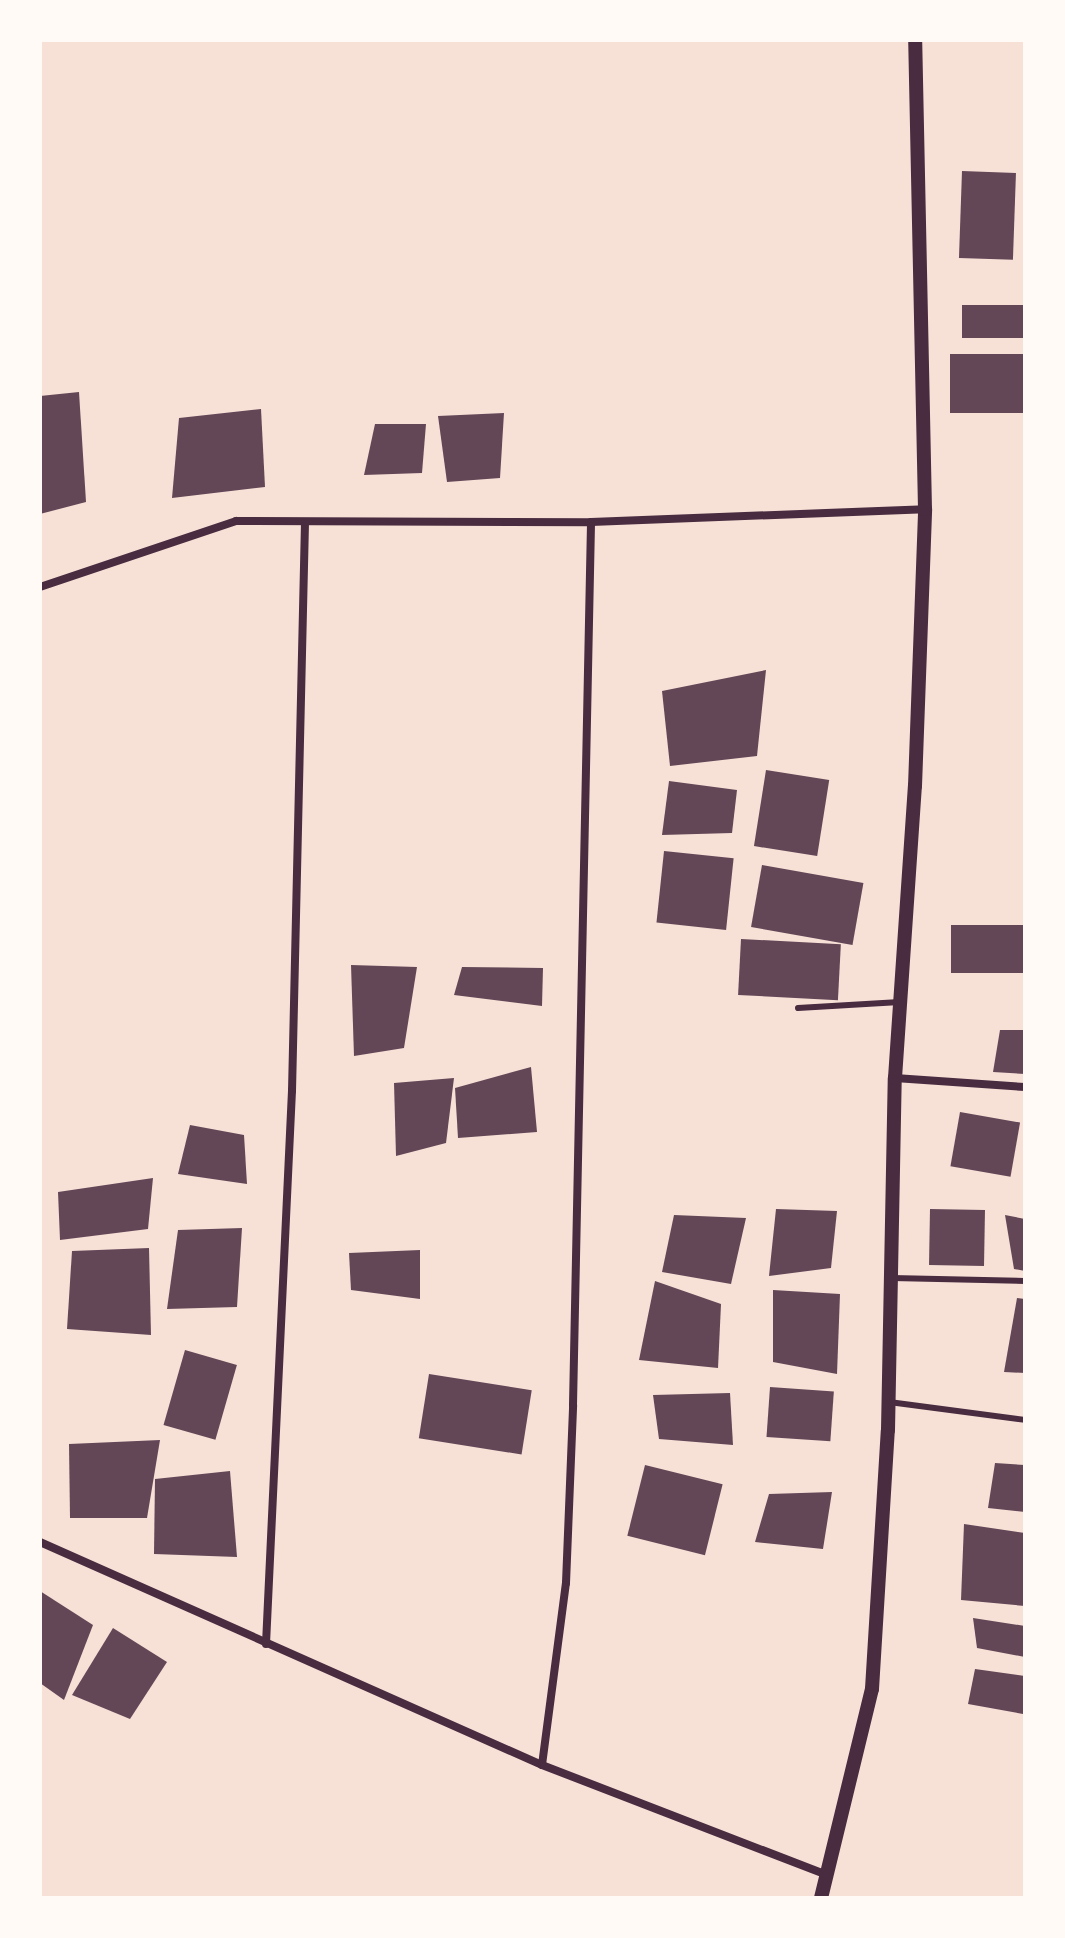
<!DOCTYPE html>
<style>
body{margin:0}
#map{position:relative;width:1065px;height:1938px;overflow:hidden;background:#f7e1d7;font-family:"Varela Round",sans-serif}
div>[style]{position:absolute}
.building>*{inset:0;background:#644757;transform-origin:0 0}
.service>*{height:6px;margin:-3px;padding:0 3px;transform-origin:3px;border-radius:3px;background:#4a2c40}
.minor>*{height:8px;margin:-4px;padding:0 4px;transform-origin:4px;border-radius:4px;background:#4a2c40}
.tertiary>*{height:14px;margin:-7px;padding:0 7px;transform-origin:7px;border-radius:7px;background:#4a2c40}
span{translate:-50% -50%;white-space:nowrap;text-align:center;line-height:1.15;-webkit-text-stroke:7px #fffaf5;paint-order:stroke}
.frame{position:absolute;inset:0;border:42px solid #fffaf5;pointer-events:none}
</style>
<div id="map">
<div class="building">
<div style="left:962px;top:171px;width:54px;height:87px;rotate:2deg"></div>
<div style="left:1025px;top:305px;width:33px;height:63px;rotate:90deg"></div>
<div style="left:1025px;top:354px;width:59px;height:75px;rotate:90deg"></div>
<div style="clip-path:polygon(79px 392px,86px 502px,40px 514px,40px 396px)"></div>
<div style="clip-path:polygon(261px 409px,265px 487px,172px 498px,179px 418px)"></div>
<div style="clip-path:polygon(504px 413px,500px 478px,447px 482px,438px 416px)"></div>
<div style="clip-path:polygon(375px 424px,426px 424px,422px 473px,364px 475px)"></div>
<div style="clip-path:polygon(766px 670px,757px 756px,670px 766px,662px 691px)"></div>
<div style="left:766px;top:770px;width:64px;height:77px;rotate:9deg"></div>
<div style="clip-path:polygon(669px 781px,737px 790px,732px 833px,662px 835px)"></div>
<div style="left:664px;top:851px;width:70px;height:72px;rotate:6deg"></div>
<div style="left:762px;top:865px;width:103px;height:63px;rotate:10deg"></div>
<div style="left:1025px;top:925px;width:48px;height:74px;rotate:90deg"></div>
<div style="left:741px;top:939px;width:100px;height:56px;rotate:3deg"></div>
<div style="clip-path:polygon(351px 965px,417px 967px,404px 1048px,354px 1056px)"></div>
<div style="clip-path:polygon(462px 967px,543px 968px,542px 1006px,454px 995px)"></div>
<div style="clip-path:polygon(1000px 1030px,1025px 1030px,1025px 1074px,993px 1072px)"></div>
<div style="clip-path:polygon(531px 1067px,537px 1132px,458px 1138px,455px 1088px)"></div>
<div style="clip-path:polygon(454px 1078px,446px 1143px,396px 1156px,394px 1083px)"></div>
<div style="left:960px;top:1112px;width:61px;height:55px;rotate:10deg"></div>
<div style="clip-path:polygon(190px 1125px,244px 1135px,247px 1184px,178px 1174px)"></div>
<div style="clip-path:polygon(153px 1178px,148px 1229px,60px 1240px,58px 1192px)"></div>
<div style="clip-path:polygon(776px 1209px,837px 1211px,831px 1268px,769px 1276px)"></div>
<div style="left:930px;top:1209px;width:55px;height:56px;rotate:1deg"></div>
<div style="clip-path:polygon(674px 1215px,746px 1218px,731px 1284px,662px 1272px)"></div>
<div style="clip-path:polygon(1005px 1215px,1025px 1219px,1025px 1271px,1014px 1269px)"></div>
<div style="clip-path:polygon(242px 1228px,237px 1307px,167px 1309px,178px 1230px)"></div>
<div style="clip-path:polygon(149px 1248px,151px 1335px,67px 1329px,72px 1251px)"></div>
<div style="clip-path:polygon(420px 1250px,420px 1299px,351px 1290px,349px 1253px)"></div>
<div style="clip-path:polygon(655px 1281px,721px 1304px,718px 1368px,639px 1360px)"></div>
<div style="clip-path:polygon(773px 1290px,840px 1294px,837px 1374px,773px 1362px)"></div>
<div style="clip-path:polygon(1017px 1298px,1025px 1299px,1025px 1373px,1004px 1372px)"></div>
<div style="left:185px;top:1350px;width:54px;height:78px;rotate:16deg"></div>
<div style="left:429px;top:1374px;width:104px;height:65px;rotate:9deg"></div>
<div style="left:770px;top:1387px;width:64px;height:50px;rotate:4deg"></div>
<div style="clip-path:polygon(730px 1393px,733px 1445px,659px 1439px,653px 1395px)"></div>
<div style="clip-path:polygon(160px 1440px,147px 1518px,70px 1518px,69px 1444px)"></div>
<div style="clip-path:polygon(995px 1463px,1025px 1465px,1025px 1512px,988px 1508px)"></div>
<div style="left:645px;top:1465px;width:80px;height:73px;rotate:14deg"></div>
<div style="clip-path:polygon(230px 1471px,237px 1557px,154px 1554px,155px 1479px)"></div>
<div style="clip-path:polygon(832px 1492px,823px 1549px,755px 1542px,769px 1494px)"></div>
<div style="clip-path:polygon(964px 1524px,1025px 1533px,1025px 1606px,961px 1600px)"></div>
<div style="clip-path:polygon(40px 1591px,93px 1625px,64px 1700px,40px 1683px)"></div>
<div style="clip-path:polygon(973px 1618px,1025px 1626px,1025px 1657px,977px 1648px)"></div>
<div style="clip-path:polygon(113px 1628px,167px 1662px,130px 1719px,72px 1695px)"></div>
<div style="clip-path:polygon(975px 1669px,1025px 1676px,1023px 1714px,968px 1704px)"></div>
</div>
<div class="service">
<div style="left:798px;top:1008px;width:102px;rotate:-3.4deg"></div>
<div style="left:892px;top:1278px;width:133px;rotate:1.3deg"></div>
<div style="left:889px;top:1402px;width:137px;rotate:7.5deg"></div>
</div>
<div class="minor">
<div style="left:40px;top:587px;width:207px;rotate:-18.6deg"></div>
<div style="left:236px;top:521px;width:355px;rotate:0.2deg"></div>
<div style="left:591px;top:522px;width:334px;rotate:-2.2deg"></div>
<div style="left:895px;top:1078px;width:130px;rotate:4deg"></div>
<div style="left:40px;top:1542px;width:549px;rotate:23.95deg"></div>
<div style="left:542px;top:1765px;width:305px;rotate:21.1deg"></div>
<div style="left:266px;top:1644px;width:554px;rotate:-87.31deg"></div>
<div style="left:292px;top:1091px;width:568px;rotate:-88.69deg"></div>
<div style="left:542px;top:1765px;width:184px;rotate:-82.5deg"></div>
<div style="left:566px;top:1583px;width:178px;rotate:-87.7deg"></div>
<div style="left:573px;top:1405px;width:883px;rotate:-88.83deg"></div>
</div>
<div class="tertiary">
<div style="left:821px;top:1898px;width:215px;rotate:-76.3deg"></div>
<div style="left:872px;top:1689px;width:259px;rotate:-86.5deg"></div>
<div style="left:888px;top:1430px;width:352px;rotate:-88.9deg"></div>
<div style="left:895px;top:1078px;width:293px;rotate:-86.1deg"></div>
<div style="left:915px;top:786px;width:277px;rotate:-87.9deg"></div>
<div style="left:925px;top:509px;width:469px;rotate:-91.2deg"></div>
</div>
<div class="frame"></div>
</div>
